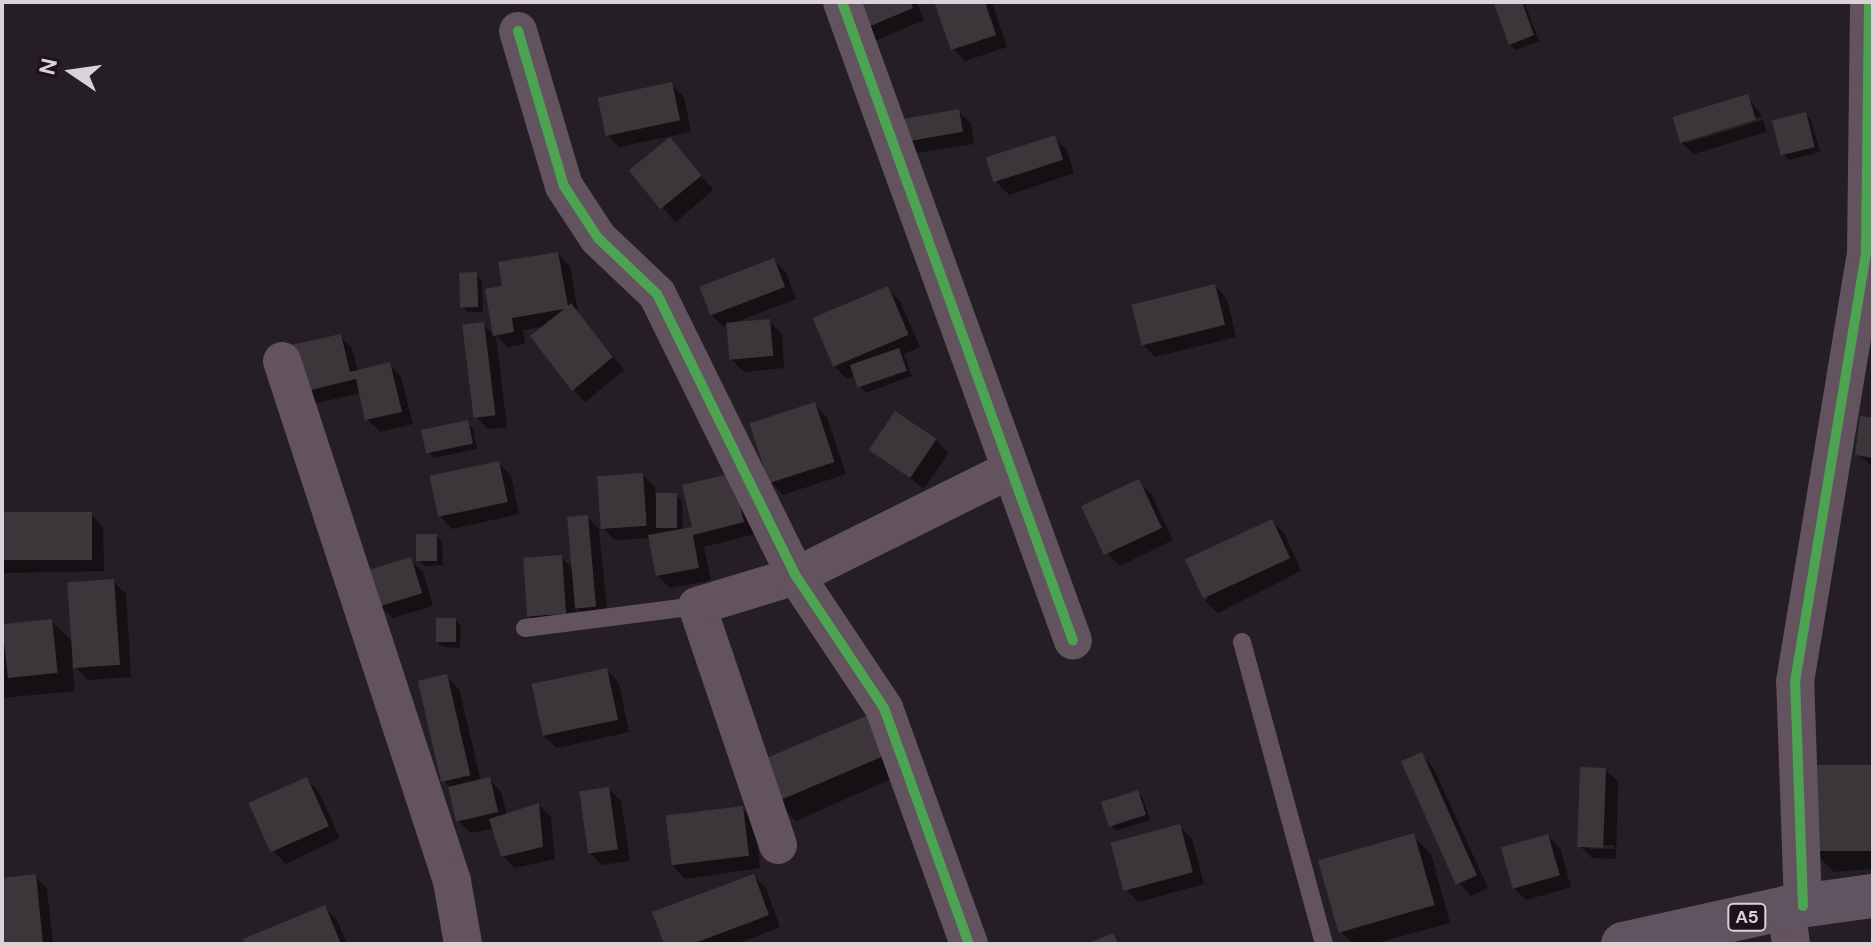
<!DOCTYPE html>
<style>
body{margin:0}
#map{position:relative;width:1875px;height:946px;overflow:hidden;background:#261e25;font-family:"DM Sans",sans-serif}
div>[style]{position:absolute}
.shadow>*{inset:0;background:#0007;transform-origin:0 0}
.building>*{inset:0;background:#3c363b;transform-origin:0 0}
.service>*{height:18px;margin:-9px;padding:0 9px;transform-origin:9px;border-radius:9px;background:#62535f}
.minor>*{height:38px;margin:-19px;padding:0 19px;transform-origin:19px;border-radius:19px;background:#62535f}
.primary>*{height:44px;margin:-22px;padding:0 22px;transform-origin:22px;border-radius:22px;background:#625360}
.cycleway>*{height:10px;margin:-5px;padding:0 5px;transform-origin:5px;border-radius:5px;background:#4ca352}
span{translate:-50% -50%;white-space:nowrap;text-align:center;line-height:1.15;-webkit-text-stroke:6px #20121d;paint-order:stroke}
.shield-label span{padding:2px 6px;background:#20121d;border:2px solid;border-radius:6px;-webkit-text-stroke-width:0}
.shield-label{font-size:18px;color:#dbd1d9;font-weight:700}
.frame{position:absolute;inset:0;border:4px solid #dbd1d9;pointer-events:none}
.north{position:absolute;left:32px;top:32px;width:80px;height:80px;-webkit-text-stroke:6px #20121d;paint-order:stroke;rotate:283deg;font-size:22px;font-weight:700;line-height:32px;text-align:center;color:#dbd1d9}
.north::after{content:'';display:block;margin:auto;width:28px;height:36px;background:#dbd1d9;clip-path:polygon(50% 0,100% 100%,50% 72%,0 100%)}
</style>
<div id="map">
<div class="shadow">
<div style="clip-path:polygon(857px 2px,916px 2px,924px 20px,875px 41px)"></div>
<div style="clip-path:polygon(937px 2px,992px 2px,1007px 47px,965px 61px,953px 49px)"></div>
<div style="clip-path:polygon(1505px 2px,1524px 2px,1539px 41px,1516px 50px,1510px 44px)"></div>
<div style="clip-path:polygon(671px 84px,684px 97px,691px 132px,619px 147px,607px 134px)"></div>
<div style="clip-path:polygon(1747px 96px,1762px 116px,1686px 139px,1686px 143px,1763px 120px,1767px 132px,1694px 154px,1681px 142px)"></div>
<div style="clip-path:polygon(958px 111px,971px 123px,974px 144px,918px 153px,906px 141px)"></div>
<div style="clip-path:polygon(1806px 114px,1811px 120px,1820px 152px,1789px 160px,1784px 155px)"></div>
<div style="clip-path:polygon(1054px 138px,1067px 150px,1074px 173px,1009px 195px,996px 182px)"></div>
<div style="left:670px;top:140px;width:66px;height:50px;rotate:49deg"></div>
<div style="clip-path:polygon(558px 254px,570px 266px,578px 313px,624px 370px,585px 402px,573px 389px,546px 326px,523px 330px,525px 344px,508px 347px,496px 336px,507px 427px,488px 429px,475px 416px,484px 325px,495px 336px,487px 290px,504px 287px)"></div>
<div style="clip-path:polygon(774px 260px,786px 273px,796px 299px,733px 323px,769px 321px,782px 334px,784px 368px,744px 372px,731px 359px,728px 325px,723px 327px,711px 314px)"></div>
<div style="clip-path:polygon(476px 275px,482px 280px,483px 312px,468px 312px,462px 306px)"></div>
<div style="clip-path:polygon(1215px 286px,1227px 299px,1236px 337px,1155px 357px,1143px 345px)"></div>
<div style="clip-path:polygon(887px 288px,900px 301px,920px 347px,904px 354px,912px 376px,865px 393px,855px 376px,847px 379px,835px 367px)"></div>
<div style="clip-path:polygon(340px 336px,352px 348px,358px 372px,389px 364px,401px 377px,413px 424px,380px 432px,367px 419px,361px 393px,317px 403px,304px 391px)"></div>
<div style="clip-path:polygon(815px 405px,827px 417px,846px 474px,783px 495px,771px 482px)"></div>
<div style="clip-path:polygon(1873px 420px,1873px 467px,1857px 454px)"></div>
<div style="clip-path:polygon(467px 423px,473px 428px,477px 449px,434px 458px,428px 452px)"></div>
<div style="clip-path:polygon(936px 440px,948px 453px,924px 489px,872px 450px)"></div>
<div style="clip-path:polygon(498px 463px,511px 475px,519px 514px,452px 529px,440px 516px)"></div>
<div style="clip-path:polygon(642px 475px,655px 487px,655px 495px,676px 495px,682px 501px,683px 531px,694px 528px,732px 475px,755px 534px,704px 547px,711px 580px,670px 588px,657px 575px,651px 538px,615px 540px,603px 528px)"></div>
<div style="clip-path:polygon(1138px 482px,1151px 494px,1173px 540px,1120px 566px,1108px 554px)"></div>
<div style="clip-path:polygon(91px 514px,103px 527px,104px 571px,2px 573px,2px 516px)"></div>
<div style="clip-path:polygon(587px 517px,599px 529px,608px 619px,590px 621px,576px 607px,578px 625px,542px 628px,529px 615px,561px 557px,574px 570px)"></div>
<div style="clip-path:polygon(1272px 521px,1284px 533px,1301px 571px,1218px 613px,1205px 601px)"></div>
<div style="clip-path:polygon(437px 536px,442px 542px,443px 565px,425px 566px,419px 560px)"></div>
<div style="clip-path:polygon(410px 560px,423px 572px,433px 606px,393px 618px,380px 606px)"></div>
<div style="clip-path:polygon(113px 581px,126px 594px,131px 677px,88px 680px,72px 664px,75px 691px,2px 698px,2px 626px,51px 621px,74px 643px)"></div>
<div style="clip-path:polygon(455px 620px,461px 626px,460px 648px,443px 647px,437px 642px)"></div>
<div style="clip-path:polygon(607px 670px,619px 683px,629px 732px,557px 748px,544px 736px)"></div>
<div style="clip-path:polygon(446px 676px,459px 689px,481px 781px,489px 779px,501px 792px,507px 815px,539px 805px,551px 817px,555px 859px,515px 868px,503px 856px,494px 828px,471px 833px,458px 821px,450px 787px,444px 781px)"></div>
<div style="clip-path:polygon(874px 714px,909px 771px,796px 821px,778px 803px)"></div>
<div style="clip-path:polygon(1421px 754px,1433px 767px,1488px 888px,1471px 896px,1459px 883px,1404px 762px)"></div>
<div style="clip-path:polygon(1873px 767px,1873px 869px,1834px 872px,1816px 854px)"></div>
<div style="clip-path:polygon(evenodd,1606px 770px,1618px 782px,1616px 859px,1592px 858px,1580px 846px,1606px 770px,1590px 845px,1614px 845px,1614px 849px,1590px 849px,1590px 845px)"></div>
<div style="clip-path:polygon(306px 779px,318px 791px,340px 838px,286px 864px,274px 852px)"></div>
<div style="clip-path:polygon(609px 789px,621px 801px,630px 861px,602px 865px,590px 853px)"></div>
<div style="clip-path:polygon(1138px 792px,1143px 798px,1150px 820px,1116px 831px,1111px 825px)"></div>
<div style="clip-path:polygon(742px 808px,755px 821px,760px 868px,685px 879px,673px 866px)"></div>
<div style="clip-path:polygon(1179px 826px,1192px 839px,1204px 884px,1138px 902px,1126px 889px)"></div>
<div style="clip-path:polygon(1413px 836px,1431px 854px,1450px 923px,1373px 944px,1353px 944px,1339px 930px)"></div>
<div style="clip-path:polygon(1548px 836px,1560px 848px,1571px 887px,1526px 900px,1514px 888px)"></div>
<div style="clip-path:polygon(35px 876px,47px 889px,53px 944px,2px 944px,2px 880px)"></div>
<div style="clip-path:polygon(753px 876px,766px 888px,780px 927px,736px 944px,666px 944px)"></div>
<div style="clip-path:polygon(325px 907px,337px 920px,347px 944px,248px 944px)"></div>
</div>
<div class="building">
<div style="clip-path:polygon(852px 2px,911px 2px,913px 8px,861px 30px)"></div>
<div style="clip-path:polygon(934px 2px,985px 2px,996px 35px,951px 50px)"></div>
<div style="clip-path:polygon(1500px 2px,1522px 2px,1534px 35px,1509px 45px,1494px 4px)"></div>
<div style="left:672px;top:82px;width:39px;height:76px;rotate:78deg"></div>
<div style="left:1748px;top:94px;width:27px;height:79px;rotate:73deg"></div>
<div style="left:959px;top:109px;width:23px;height:60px;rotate:80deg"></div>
<div style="left:1806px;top:112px;width:36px;height:35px;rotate:76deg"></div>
<div style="left:1055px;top:135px;width:26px;height:73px;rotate:72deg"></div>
<div style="left:670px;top:137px;width:50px;height:53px;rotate:51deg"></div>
<div style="clip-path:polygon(558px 252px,568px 306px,571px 303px,613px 357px,572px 391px,530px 336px,564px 309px,512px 318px,514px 332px,493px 336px,485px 289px,502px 286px,498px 262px)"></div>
<div style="left:774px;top:258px;width:31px;height:80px;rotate:69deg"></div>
<div style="left:477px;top:272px;width:35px;height:18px;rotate:88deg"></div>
<div style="left:1215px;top:284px;width:42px;height:86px;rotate:76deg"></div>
<div style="left:888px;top:286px;width:53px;height:82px;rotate:67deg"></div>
<div style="left:770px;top:319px;width:37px;height:44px;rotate:85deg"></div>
<div style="left:484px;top:322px;width:94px;height:22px;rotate:83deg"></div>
<div style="clip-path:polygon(341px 334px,350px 372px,390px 362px,402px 412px,365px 420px,356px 379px,303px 392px,291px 345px)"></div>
<div style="left:899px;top:348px;width:24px;height:52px;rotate:71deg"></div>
<div style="left:815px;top:402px;width:63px;height:69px;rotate:72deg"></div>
<div style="left:895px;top:411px;width:50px;height:47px;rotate:34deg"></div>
<div style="clip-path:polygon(1860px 416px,1873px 418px,1873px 458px,1855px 455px)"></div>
<div style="left:468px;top:420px;width:24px;height:48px;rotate:78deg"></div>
<div style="left:499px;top:461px;width:42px;height:71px;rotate:78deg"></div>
<div style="left:643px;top:473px;width:53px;height:46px;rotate:86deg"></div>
<div style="clip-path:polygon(733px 473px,744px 522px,693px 535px,699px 568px,656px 576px,648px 535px,692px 527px,682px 485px)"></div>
<div style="left:1139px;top:479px;width:54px;height:64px;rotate:65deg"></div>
<div style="left:656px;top:493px;width:21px;height:35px"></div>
<div style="left:92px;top:512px;width:48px;height:90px;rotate:90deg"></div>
<div style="left:588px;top:515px;width:92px;height:21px;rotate:85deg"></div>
<div style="left:1272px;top:519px;width:43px;height:96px;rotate:65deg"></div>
<div style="left:416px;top:534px;width:21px;height:27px"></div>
<div style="left:562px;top:555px;width:59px;height:39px;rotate:86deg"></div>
<div style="left:411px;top:557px;width:38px;height:45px;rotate:73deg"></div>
<div style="left:114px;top:579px;width:86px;height:47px;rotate:86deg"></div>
<div style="left:436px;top:618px;width:20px;height:24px"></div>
<div style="left:52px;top:619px;width:54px;height:50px;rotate:84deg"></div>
<div style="left:607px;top:668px;width:53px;height:77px;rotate:78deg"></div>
<div style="left:447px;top:674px;width:104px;height:30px;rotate:77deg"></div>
<div style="left:875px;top:712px;width:44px;height:127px;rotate:67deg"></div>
<div style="left:1422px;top:752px;width:135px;height:23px;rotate:66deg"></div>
<div style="left:1873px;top:765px;width:86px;height:65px;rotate:90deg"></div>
<div style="left:1580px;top:767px;width:26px;height:80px;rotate:2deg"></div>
<div style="left:307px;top:777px;width:54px;height:64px;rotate:66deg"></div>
<div style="left:490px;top:777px;width:36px;height:43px;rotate:77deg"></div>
<div style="left:609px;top:787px;width:63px;height:30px;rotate:82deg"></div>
<div style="left:1138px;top:790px;width:26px;height:39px;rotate:72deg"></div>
<div style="clip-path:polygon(539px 803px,543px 847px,501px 857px,489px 819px)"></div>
<div style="left:743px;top:806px;width:50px;height:78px;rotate:83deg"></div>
<div style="left:1180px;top:824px;width:50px;height:72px;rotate:75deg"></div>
<div style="left:1414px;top:833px;width:75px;height:100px;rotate:74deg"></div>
<div style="left:1548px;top:834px;width:43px;height:49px;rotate:74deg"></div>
<div style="clip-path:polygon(36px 874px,43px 944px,2px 944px,2px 878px)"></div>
<div style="clip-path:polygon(754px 874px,769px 915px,692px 944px,664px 944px,652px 912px)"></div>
<div style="clip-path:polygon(325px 905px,341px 944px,245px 944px,243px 939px)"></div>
<div style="clip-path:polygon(1113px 933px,1118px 944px,1087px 944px)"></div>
</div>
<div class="service">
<div style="left:525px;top:628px;width:173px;rotate:-7.3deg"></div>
<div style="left:1242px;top:642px;width:313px;rotate:74.8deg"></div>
</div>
<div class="minor">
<div style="left:842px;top:2px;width:679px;rotate:70.12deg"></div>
<div style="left:518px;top:31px;width:162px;rotate:73.5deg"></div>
<div style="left:564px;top:186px;width:62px;rotate:56.8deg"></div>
<div style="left:598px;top:238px;width:81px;rotate:43.5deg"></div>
<div style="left:657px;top:294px;width:314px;rotate:63.8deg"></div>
<div style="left:796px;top:576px;width:159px;rotate:56.3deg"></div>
<div style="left:884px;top:708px;width:251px;rotate:70.2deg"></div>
<div style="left:282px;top:361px;width:547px;rotate:71.9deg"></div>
<div style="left:452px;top:881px;width:64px;rotate:80.1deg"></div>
<div style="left:778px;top:845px;width:252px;rotate:-108.7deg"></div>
<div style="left:697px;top:606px;width:103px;rotate:-16.9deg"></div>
<div style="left:796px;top:576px;width:239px;rotate:-26.4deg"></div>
<div style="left:1803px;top:906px;width:224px;rotate:-92deg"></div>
<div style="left:1795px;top:682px;width:437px;rotate:-80.6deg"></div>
<div style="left:1866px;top:251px;width:249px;rotate:-89.3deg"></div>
<div style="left:1786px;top:908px;width:36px;rotate:82deg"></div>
</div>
<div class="primary">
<div style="left:1623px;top:944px;width:167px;rotate:-12.5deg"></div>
<div style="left:1786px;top:908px;width:88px;rotate:-7.9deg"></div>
</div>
<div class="cycleway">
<div style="left:842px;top:2px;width:679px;rotate:70.12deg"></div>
<div style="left:518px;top:31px;width:162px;rotate:73.5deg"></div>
<div style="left:564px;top:186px;width:62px;rotate:56.8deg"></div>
<div style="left:598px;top:238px;width:81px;rotate:43.5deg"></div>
<div style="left:657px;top:294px;width:314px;rotate:63.8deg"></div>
<div style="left:796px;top:576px;width:159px;rotate:56.3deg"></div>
<div style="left:884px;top:708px;width:251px;rotate:70.2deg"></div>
<div style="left:1803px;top:906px;width:224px;rotate:-92deg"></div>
<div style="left:1795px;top:682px;width:437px;rotate:-80.6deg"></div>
<div style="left:1866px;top:251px;width:249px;rotate:-89.3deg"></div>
</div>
<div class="shield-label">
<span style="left:1747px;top:917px">A5</span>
</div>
<div class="frame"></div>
<div class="north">N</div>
</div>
